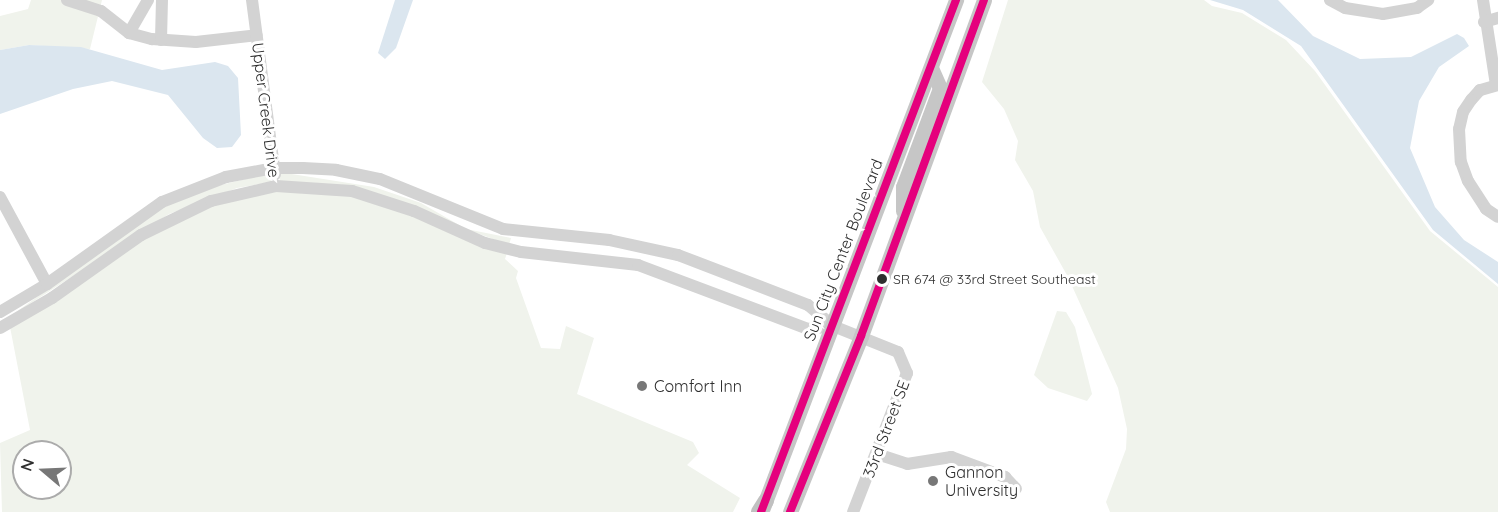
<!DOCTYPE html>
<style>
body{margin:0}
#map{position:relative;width:1498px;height:512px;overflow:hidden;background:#fff;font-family:Quicksand,sans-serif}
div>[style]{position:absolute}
.green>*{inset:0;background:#f0f3ec}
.water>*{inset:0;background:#dbe6ef}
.minor>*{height:12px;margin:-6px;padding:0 6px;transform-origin:6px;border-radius:6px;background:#d3d3d3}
.major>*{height:15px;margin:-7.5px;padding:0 7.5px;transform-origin:7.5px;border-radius:7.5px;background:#c6c6c6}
.highway>*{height:16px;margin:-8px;padding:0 8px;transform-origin:8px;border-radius:8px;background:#c0c0c0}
.bus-1>*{height:8px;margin:-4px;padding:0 4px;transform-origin:4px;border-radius:4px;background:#e5007d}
.dots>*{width:16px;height:16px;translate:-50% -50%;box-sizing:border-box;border:3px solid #fff;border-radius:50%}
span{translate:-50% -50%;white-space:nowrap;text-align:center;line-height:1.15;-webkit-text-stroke:6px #fff;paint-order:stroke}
.bus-label{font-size:14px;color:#2e2e2e}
.left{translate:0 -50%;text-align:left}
.street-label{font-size:16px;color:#2e2e2e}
.poi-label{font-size:16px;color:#2e2e2e}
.north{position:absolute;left:12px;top:440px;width:60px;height:60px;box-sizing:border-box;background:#fff;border:2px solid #ababab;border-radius:50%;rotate:289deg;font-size:16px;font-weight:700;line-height:24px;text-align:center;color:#2e2e2e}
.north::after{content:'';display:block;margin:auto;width:21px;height:27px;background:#777;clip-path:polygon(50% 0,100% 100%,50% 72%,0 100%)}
</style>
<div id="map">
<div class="green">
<div style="clip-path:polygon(31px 0,102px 0,90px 49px,29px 45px,0 50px,0 16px,28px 9px)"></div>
<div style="clip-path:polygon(1008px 0,1204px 0,1212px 6px,1242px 13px,1286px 40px,1315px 71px,1430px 231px,1498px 287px,1498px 512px,1110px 512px,1106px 502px,1126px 449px,1127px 429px,1118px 388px,1068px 277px,1040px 227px,1033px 191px,1015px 160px,1018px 141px,1004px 109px,982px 82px)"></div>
<div style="clip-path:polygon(279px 172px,374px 187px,421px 203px,466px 229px,511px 238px,509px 245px,353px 187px,280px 182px)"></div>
<div style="clip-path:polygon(270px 173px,271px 182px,237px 188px,169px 214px,8px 318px,154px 212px,204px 189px)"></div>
<div style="clip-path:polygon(evenodd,276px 190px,352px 195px,380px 202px,507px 253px,505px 259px,518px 271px,516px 278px,541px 348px,560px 349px,566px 326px,594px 338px,577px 394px,693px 442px,699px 453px,687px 465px,740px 498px,733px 512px,2px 512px,0 443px,30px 430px,10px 327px,143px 239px,213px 204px,276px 190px,24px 452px,60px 452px,60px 488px,24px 488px,24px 452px)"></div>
<div style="clip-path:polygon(1057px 311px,1066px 312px,1075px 327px,1092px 394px,1087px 401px,1048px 388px,1034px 375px)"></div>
</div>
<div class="water">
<div style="clip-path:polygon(395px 0,413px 0,396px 48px,385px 59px,378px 53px)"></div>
<div style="clip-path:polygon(1210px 0,1278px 0,1313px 36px,1360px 59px,1411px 57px,1457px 34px,1464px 38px,1469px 46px,1439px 67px,1419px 101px,1410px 148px,1435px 207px,1464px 240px,1498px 262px,1498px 284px,1433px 230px,1301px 46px,1243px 10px)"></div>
<div style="clip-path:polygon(29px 45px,81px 47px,162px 70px,215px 62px,228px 66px,238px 78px,241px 135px,232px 147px,217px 148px,203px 138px,168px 95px,112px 81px,73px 89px,0 114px,0 50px)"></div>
</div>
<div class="minor">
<div style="left:67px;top:0;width:36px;rotate:18deg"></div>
<div style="left:101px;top:11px;width:36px;rotate:38deg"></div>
<div style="left:129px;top:33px;width:24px;rotate:15deg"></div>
<div style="left:152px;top:39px;width:44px;rotate:3.9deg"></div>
<div style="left:196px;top:42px;width:61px;rotate:-6.5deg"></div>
<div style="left:252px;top:0;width:176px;rotate:82.5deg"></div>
<div style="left:1330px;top:0;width:17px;rotate:28deg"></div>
<div style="left:1345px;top:8px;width:38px;rotate:9deg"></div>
<div style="left:1383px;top:14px;width:35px;rotate:-10deg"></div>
<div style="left:1417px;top:8px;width:14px;rotate:-36deg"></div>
<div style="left:1483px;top:0;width:86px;rotate:81.3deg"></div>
<div style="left:1484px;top:22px;width:15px;rotate:-16deg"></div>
<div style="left:129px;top:33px;width:38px;rotate:-60deg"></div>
<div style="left:161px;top:40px;width:40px;rotate:-88.6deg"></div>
<div style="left:1498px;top:85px;width:19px;rotate:164deg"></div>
<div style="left:1480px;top:90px;width:13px;rotate:132deg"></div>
<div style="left:1471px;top:100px;width:14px;rotate:124deg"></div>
<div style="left:1463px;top:112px;width:17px;rotate:103deg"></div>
<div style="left:1459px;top:129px;width:33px;rotate:87deg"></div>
<div style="left:1461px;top:162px;width:20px;rotate:70deg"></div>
<div style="left:1468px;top:181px;width:33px;rotate:57deg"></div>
<div style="left:1486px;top:209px;width:14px;rotate:34deg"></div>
<div style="left:0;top:197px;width:99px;rotate:61.6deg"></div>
<div style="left:0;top:312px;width:55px;rotate:-30.8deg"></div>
<div style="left:47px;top:284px;width:141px;rotate:-35.5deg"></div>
<div style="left:162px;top:202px;width:69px;rotate:-21.3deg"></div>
<div style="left:226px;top:177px;width:49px;rotate:-10.6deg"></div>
<div style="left:274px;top:168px;width:29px"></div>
<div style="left:303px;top:168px;width:33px;rotate:3deg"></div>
<div style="left:336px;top:170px;width:45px;rotate:11.6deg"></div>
<div style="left:380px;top:179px;width:133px;rotate:22.1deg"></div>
<div style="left:503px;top:229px;width:107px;rotate:5.9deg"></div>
<div style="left:609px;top:240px;width:71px;rotate:12.3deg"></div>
<div style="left:678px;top:255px;width:139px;rotate:21deg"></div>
<div style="left:808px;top:305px;width:33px;rotate:40deg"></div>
<div style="left:0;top:328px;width:60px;rotate:-30deg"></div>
<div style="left:52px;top:298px;width:109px;rotate:-35.3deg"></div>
<div style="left:141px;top:235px;width:78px;rotate:-25.9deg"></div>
<div style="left:211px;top:201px;width:67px;rotate:-13deg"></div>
<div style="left:276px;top:186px;width:76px;rotate:3.8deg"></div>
<div style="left:352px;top:191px;width:65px;rotate:17.9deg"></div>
<div style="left:414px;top:211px;width:78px;rotate:24.3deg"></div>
<div style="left:485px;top:243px;width:37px;rotate:14deg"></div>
<div style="left:521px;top:252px;width:118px;rotate:6.3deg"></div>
<div style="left:638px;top:265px;width:182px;rotate:20.6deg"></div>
<div style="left:808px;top:329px;width:25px;rotate:-7deg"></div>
<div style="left:833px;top:326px;width:70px;rotate:21.8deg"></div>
<div style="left:898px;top:352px;width:23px;rotate:67deg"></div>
<div style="left:907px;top:373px;width:149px;rotate:111.2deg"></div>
<div style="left:877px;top:454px;width:32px;rotate:18deg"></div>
<div style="left:907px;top:464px;width:45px;rotate:-9deg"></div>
<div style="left:951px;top:457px;width:58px;rotate:20.3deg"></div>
<div style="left:1005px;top:477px;width:16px;rotate:47deg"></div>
</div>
<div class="major">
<div style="left:903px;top:211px;width:24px;rotate:-90deg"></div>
<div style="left:903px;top:187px;width:106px;rotate:-69.5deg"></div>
<div style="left:940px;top:88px;width:22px;rotate:-114deg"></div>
<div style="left:762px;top:510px;width:546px;rotate:-69.17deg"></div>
<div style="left:790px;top:512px;width:190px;rotate:-68deg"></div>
<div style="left:861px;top:336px;width:358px;rotate:-69.9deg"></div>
</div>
<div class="highway">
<div style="left:759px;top:512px;width:13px;rotate:-58deg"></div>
</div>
<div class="bus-1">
<div style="left:761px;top:512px;width:548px;rotate:-69.15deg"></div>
<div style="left:790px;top:512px;width:190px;rotate:-68deg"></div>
<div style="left:861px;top:336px;width:358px;rotate:-69.9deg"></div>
</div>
<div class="dots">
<div style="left:882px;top:279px;background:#2e2e2e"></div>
<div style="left:642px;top:386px;background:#777"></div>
<div style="left:933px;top:481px;background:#777"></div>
</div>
<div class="bus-label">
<span class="left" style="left:893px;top:279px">SR 674 @ 33rd Street Southeast</span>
</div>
<div class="street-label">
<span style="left:266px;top:110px;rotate:83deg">Upper Creek Drive</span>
<span style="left:843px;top:250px;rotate:-69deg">Sun City Center Boulevard</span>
<span style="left:886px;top:429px;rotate:-69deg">33rd Street SE</span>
</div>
<div class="poi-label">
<span class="left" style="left:654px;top:386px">Comfort Inn</span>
<span class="left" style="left:945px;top:481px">Gannon<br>University</span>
</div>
<div class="north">N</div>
</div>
